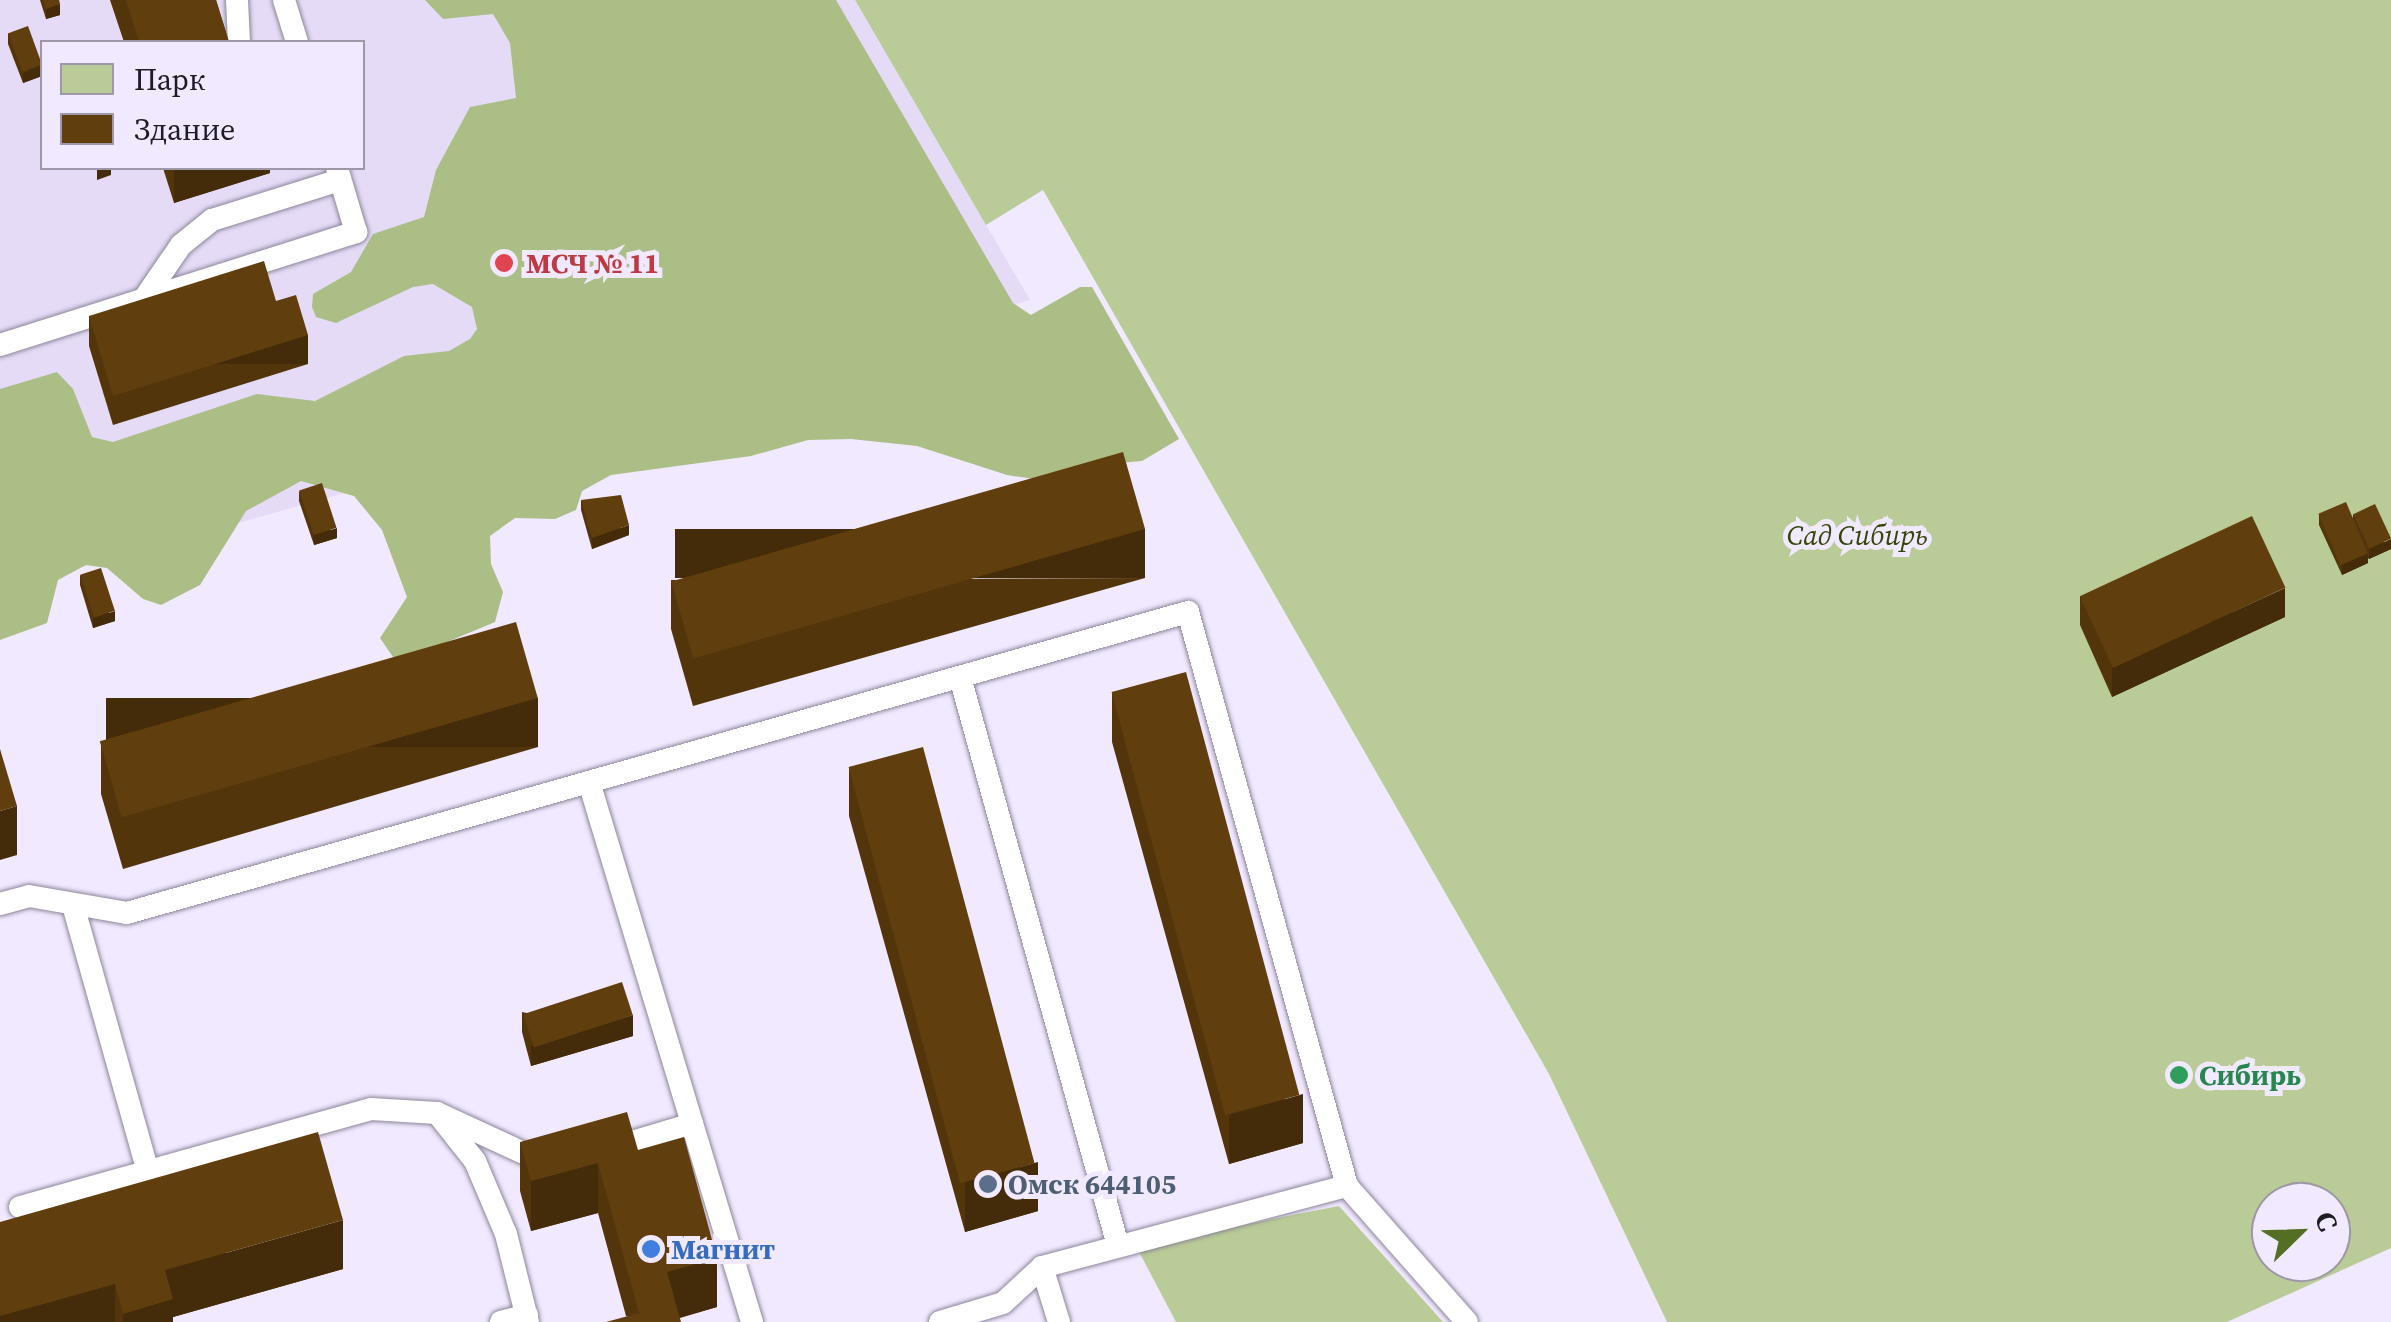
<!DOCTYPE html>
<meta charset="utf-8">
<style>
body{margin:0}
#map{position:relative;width:2391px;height:1322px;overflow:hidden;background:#f1e9ff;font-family:"Source Serif 4",serif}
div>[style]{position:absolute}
.built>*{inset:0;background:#e5dbf7}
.green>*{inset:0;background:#b9cb96}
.forest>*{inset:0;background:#abbe86}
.roads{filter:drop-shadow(0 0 2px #8d869a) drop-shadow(0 0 2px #8d869a)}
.lane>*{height:22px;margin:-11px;padding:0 11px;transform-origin:11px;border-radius:11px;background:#fff}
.wall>*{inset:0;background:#53350b}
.shaded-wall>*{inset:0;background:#442b09;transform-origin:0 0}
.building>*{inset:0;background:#613e0d;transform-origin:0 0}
.dots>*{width:28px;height:28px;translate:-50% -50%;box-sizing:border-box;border:5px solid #f1e9ff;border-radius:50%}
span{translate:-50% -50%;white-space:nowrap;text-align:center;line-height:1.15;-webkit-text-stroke:10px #f1e9ff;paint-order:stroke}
.health-label{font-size:28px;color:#be3a42;font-weight:700}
.left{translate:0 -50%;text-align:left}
.park-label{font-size:28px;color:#374606;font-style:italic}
.leisure-label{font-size:28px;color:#27864d;font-weight:700}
.service-label{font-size:28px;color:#4e5e75;font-weight:700}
.shop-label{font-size:28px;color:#366cbe;font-weight:700}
.legend{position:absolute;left:40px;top:40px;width:325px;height:130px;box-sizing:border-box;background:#f1e9ff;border:2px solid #9d97a7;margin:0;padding:12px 18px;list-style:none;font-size:30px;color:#1f1c24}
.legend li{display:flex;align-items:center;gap:20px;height:50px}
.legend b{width:50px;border:2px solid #9d97a7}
.north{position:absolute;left:2251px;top:1182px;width:100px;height:100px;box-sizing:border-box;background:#f1e9ff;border:2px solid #9d97a7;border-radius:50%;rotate:67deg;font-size:28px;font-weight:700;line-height:40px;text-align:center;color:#1f1c24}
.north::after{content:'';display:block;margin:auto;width:35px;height:45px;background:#546f23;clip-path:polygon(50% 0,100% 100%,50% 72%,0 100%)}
</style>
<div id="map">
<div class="built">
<div style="clip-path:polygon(evenodd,0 0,855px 0,1030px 300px,0 590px,0 0,42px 42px,362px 42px,362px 168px,42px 168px,42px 42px)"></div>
</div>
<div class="green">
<div style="clip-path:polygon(evenodd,855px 0,2391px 0,2391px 1248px,2227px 1322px,1667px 1322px,1549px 1074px,1043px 190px,986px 225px,855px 0,2271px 1202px,2331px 1202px,2331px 1262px,2271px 1262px,2271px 1202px)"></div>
<div style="clip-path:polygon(1339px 1206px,1443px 1322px,1176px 1322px,1136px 1246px)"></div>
</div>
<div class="forest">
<div style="clip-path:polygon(425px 0,836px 0,1013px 303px,1031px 315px,1080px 287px,1092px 287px,1179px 439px,1142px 461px,1107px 464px,1066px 484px,1007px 475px,917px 446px,851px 439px,808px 440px,751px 456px,611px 475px,582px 491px,576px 510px,555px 519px,515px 518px,490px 536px,491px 564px,503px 592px,495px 622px,404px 660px,393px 657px,380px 638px,407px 597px,382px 530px,354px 496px,301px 481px,246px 511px,200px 585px,161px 605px,143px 599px,107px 568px,86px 565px,58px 580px,47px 623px,0 640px,0 389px,57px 372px,73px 389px,92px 437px,113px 442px,257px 394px,315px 401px,404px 356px,449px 351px,470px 339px,477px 329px,472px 307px,433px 284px,413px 287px,336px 323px,316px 317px,312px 307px,313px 294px,351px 272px,373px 234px,424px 217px,436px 170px,470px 107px,516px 98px,510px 43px,493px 14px,443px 19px)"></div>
</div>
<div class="roads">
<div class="lane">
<div style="left:237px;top:0;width:42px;rotate:87.3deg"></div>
<div style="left:284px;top:0;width:44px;rotate:72.8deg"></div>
<div style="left:144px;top:299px;width:65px;rotate:-55.6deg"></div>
<div style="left:181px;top:245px;width:40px;rotate:-39deg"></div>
<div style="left:212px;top:220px;width:134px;rotate:-17.4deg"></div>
<div style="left:0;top:345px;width:374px;rotate:-17.6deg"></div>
<div style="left:356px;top:232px;width:67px;rotate:-106.5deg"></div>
<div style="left:960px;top:677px;width:586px;rotate:74.47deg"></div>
<div style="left:589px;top:782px;width:564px;rotate:73.2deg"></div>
<div style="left:0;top:904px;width:30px;rotate:-15deg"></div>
<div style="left:29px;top:896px;width:99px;rotate:9.8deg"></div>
<div style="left:127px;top:913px;width:1103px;rotate:-15.84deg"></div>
<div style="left:1188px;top:612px;width:596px;rotate:74.52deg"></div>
<div style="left:1347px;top:1186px;width:181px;rotate:48.6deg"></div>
<div style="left:73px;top:905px;width:276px;rotate:74.3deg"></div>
<div style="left:437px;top:1113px;width:61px;rotate:51.6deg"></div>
<div style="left:475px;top:1161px;width:79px;rotate:67deg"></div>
<div style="left:506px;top:1234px;width:91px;rotate:76deg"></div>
<div style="left:605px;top:1150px;width:91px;rotate:-16.6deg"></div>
<div style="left:20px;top:1207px;width:364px;rotate:-15.6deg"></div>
<div style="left:371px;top:1109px;width:66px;rotate:3.5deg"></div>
<div style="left:437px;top:1113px;width:119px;rotate:24.8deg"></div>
<div style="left:1042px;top:1267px;width:58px;rotate:72.8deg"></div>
<div style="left:501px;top:1322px;width:27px;rotate:-15deg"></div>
<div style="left:940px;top:1322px;width:66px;rotate:-16.8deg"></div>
<div style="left:1003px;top:1303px;width:53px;rotate:-42.7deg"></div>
<div style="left:1042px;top:1267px;width:316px;rotate:-14.9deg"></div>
</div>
</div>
<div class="wall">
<div style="clip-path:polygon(40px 0,59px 0,60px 15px,46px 19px)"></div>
<div style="clip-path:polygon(110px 0,216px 0,229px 42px,124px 42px)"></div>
<div style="clip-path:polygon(8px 33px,42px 62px,42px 76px,23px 83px,8px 44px)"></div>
<div style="clip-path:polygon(163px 168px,270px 168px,270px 173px,174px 203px)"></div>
<div style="clip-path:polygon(276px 301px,308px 364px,113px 425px,89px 346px,89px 316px)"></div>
<div style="clip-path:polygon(299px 491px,337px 538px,314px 545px,299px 501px)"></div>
<div style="clip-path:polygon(581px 500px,629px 535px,592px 549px,581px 510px)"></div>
<div style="clip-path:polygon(2353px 514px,2391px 549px,2369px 559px,2368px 558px,2368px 563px,2342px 575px,2319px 525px,2319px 515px,2353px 520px)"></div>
<div style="clip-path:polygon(80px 575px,115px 621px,93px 628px,80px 585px)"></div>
<div style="clip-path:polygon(1145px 578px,693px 706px,671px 629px,671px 580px)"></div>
<div style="clip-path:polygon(2080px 596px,2285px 617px,2112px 697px,2080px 625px)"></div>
<div style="clip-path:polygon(1112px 692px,1303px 1143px,1229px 1164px,1112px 742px)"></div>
<div style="clip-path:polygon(101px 744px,538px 747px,123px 869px,101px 794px)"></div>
<div style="clip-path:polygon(849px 767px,1038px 1211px,965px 1232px,849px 816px)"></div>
<div style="clip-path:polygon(522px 1012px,633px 1036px,531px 1066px,522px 1032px)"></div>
<div style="clip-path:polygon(520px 1142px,638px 1150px,717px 1307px,680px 1318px,626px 1316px,598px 1213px,531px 1231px,520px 1191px)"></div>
<div style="clip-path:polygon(0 1222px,343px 1269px,173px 1317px,173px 1322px,0 1322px)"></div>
</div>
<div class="shaded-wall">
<div style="clip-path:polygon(60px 4px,60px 15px,46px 19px,46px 9px)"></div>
<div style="clip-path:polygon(42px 65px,42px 76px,23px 83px,23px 73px)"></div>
<div style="clip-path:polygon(103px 168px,111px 168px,111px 175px,97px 180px,97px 170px)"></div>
<div style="clip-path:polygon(174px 168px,270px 168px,270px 173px,174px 203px)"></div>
<div style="left:308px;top:335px;width:29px;height:204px;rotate:90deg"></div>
<div style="clip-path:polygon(629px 525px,629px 535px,592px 549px,592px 538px)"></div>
<div style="clip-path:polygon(337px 528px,337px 538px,314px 545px,314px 535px)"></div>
<div style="left:1145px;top:529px;width:49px;height:470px;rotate:90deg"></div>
<div style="clip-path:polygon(2391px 539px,2391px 549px,2369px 559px,2369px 549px)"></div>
<div style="clip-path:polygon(2368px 553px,2368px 563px,2342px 575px,2342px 565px)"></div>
<div style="clip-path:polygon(2285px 588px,2285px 617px,2112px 697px,2112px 667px)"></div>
<div style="clip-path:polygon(115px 611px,115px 621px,93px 628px,93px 618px)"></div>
<div style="left:538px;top:698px;width:49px;height:432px;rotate:90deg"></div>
<div style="clip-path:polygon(17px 806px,17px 855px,0 860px,0 811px)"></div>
<div style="clip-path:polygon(633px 1015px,633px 1036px,531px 1066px,531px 1046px)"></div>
<div style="clip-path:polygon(1303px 1094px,1303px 1143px,1229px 1164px,1229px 1115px)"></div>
<div style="clip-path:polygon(1038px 1162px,1038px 1211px,965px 1232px,965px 1182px)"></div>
<div style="clip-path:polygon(598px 1163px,598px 1213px,531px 1231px,531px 1181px)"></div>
<div style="clip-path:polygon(343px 1220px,343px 1269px,173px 1317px,173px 1322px,123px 1322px,123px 1314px,165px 1270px)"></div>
<div style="clip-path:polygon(717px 1258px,717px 1307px,667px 1321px,667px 1272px)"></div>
<div style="clip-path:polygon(115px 1284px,115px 1322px,0 1322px,0 1316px)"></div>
</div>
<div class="building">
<div style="clip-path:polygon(43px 0,59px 0,60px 4px,46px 9px)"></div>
<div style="clip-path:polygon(126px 0,216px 0,229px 42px,139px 42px)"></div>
<div style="left:28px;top:26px;width:41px;height:21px;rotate:70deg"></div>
<div style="clip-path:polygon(264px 261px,276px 301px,296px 295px,308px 335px,113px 396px,89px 316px)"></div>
<div style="left:1123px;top:452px;width:80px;height:470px;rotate:74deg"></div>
<div style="left:322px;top:483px;width:47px;height:24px;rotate:72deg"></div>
<div style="clip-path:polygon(621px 495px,629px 525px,592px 538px,581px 500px)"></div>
<div style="left:2346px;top:502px;width:56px;height:30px;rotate:67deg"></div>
<div style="left:2375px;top:504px;width:38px;height:24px;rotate:65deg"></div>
<div style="left:2252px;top:516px;width:79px;height:190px;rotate:65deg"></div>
<div style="left:101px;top:568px;width:45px;height:22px;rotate:72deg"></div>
<div style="left:516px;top:622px;width:79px;height:433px;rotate:74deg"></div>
<div style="left:1186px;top:672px;width:438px;height:77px;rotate:75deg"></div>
<div style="left:923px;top:747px;width:431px;height:77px;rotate:75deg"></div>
<div style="clip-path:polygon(0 749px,17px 806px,0 811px)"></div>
<div style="left:622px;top:982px;width:35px;height:104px;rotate:72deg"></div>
<div style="clip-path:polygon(627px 1112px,638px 1150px,684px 1137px,717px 1258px,667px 1272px,681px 1322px,606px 1322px,639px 1313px,598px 1163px,531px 1181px,520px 1142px)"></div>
<div style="clip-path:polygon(318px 1132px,343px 1220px,165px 1270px,173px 1299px,123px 1314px,115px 1284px,0 1316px,0 1222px)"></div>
</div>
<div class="dots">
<div style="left:504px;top:263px;background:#e0444e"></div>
<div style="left:2179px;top:1075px;background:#2e9e5b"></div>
<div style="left:988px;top:1184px;background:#5c6f8a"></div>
<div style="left:651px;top:1249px;background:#3f7fe0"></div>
</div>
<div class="health-label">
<span class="left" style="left:526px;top:263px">МСЧ № 11</span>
</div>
<div class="park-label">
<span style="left:1857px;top:535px">Сад Сибирь</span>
</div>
<div class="leisure-label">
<span class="left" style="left:2199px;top:1075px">Сибирь</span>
</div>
<div class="service-label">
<span class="left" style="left:1008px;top:1184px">Омск 644105</span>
</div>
<div class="shop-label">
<span class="left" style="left:671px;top:1249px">Магнит</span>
</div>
<ul class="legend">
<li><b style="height:28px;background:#b9cb96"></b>Парк</li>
<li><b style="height:28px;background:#613e0d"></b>Здание</li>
</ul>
<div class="north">С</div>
</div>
